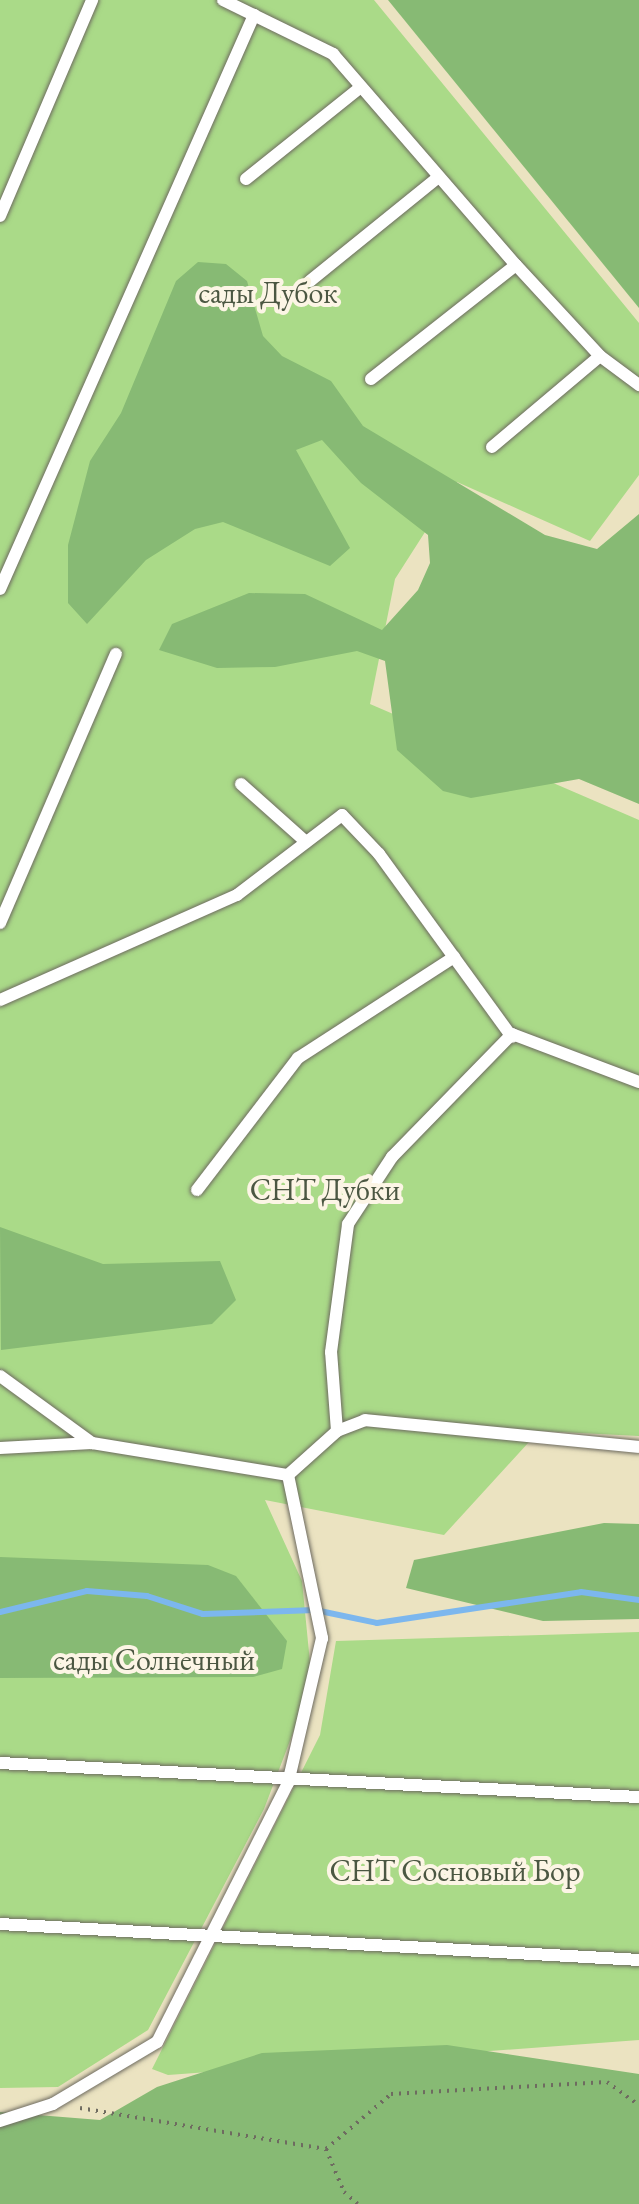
<!DOCTYPE html>
<meta charset="utf-8">
<style>
body{margin:0}
#map{position:relative;width:639px;height:2204px;overflow:hidden;background:#ebe3c1;font-family:"EB Garamond",serif}
div>[style]{position:absolute}
.green>*{inset:0;background:#aada88}
.forest>*{inset:0;background:#87ba74}
.stream>*{height:6px;margin:-3px;padding:0 3px;transform-origin:3px;border-radius:3px;background:#7cb7ee}
.path>*{height:4px;margin-top:-2px;transform-origin:0;background:repeating-linear-gradient(90deg,#6e6b60 0 2px,transparent 0 8px)}
.roads{filter:drop-shadow(0 0 2px #6e6b60) drop-shadow(0 0 2px #6e6b60)}
.lane>*{height:12px;margin:-6px;padding:0 6px;transform-origin:6px;border-radius:6px;background:#fff}
span{translate:-50% -50%;white-space:nowrap;text-align:center;line-height:1.15;-webkit-text-stroke:8px #fcf5e5;paint-order:stroke}
.park-label{font-size:30px;color:#4b5742}
</style>
<div id="map">
<div class="green">
<div style="clip-path:polygon(0 0,374px 0,639px 323px,639px 475px,590px 541px,457px 482px,395px 579px,370px 704px,639px 820px,639px 1436px,539px 1431px,444px 1535px,265px 1500px,302px 1581px,312px 1683px,264px 1809px,148px 2030px,58px 2087px,0 2088px)"></div>
<div style="clip-path:polygon(639px 1632px,639px 2040px,168px 2075px,152px 2069px,320px 1735px,336px 1641px)"></div>
</div>
<div class="forest">
<div style="clip-path:polygon(388px 0,639px 0,639px 308px)"></div>
<div style="clip-path:polygon(198px 262px,226px 264px,247px 281px,263px 336px,282px 356px,331px 381px,363px 426px,545px 535px,597px 549px,639px 514px,639px 804px,579px 779px,471px 798px,443px 791px,397px 750px,385px 661px,357px 651px,275px 667px,217px 668px,159px 650px,172px 624px,249px 593px,305px 594px,382px 630px,418px 590px,430px 563px,428px 535px,361px 483px,322px 440px,296px 450px,350px 548px,330px 566px,223px 522px,195px 529px,146px 560px,87px 624px,68px 603px,68px 545px,90px 461px,121px 413px,176px 281px)"></div>
<div style="clip-path:polygon(0 1227px,103px 1264px,220px 1261px,236px 1300px,212px 1324px,1px 1350px)"></div>
<div style="clip-path:polygon(604px 1523px,639px 1524px,639px 1619px,543px 1621px,406px 1588px,414px 1560px)"></div>
<div style="clip-path:polygon(0 1557px,208px 1565px,236px 1576px,287px 1641px,282px 1669px,253px 1677px,0 1678px)"></div>
<div style="clip-path:polygon(447px 2045px,639px 2074px,639px 2204px,0 2204px,0 2112px,100px 2120px,157px 2087px,262px 2053px)"></div>
</div>
<div class="stream">
<div style="left:0;top:1612px;width:89px;rotate:-13.6deg"></div>
<div style="left:87px;top:1591px;width:60px;rotate:4.8deg"></div>
<div style="left:147px;top:1596px;width:59px;rotate:17.8deg"></div>
<div style="left:203px;top:1614px;width:112px;rotate:-2deg"></div>
<div style="left:315px;top:1610px;width:63px;rotate:11.8deg"></div>
<div style="left:377px;top:1623px;width:206px;rotate:-8.6deg"></div>
<div style="left:581px;top:1592px;width:59px;rotate:7.9deg"></div>
</div>
<div class="path">
<div style="left:80px;top:2108px;width:249px;rotate:9.5deg"></div>
<div style="left:326px;top:2149px;width:47px;rotate:67.3deg"></div>
<div style="left:344px;top:2192px;width:18px;rotate:41deg"></div>
<div style="left:326px;top:2149px;width:85px;rotate:-40.2deg"></div>
<div style="left:391px;top:2094px;width:216px;rotate:-3.2deg"></div>
<div style="left:607px;top:2082px;width:39px;rotate:36deg"></div>
</div>
<div class="roads">
<div class="lane">
<div style="left:223px;top:0;width:123px;rotate:26.1deg"></div>
<div style="left:333px;top:54px;width:279px;rotate:49.1deg"></div>
<div style="left:516px;top:265px;width:124px;rotate:47.3deg"></div>
<div style="left:600px;top:356px;width:49px;rotate:36.6deg"></div>
<div style="left:246px;top:179px;width:147px;rotate:-38.7deg"></div>
<div style="left:0;top:216px;width:235px;rotate:-66.9deg"></div>
<div style="left:310px;top:281px;width:164px;rotate:-39deg"></div>
<div style="left:371px;top:379px;width:184px;rotate:-38.2deg"></div>
<div style="left:492px;top:447px;width:141px;rotate:-40.1deg"></div>
<div style="left:0;top:589px;width:628px;rotate:-66.13deg"></div>
<div style="left:241px;top:784px;width:87px;rotate:41.7deg"></div>
<div style="left:0;top:923px;width:293px;rotate:-66.7deg"></div>
<div style="left:0;top:1000px;width:259px;rotate:-23.9deg"></div>
<div style="left:237px;top:895px;width:132px;rotate:-37.3deg"></div>
<div style="left:342px;top:815px;width:54px;rotate:46.5deg"></div>
<div style="left:379px;top:854px;width:226px;rotate:54deg"></div>
<div style="left:197px;top:1190px;width:166px;rotate:-52.6deg"></div>
<div style="left:298px;top:1058px;width:186px;rotate:-32.9deg"></div>
<div style="left:0;top:1376px;width:114px;rotate:36.1deg"></div>
<div style="left:92px;top:1443px;width:199px;rotate:9.3deg"></div>
<div style="left:288px;top:1475px;width:167px;rotate:78.2deg"></div>
<div style="left:322px;top:1638px;width:149px;rotate:103.2deg"></div>
<div style="left:288px;top:1783px;width:290px;rotate:116.8deg"></div>
<div style="left:157px;top:2042px;width:121px;rotate:149.2deg"></div>
<div style="left:53px;top:2104px;width:56px;rotate:162.2deg"></div>
<div style="left:337px;top:1431px;width:79px;rotate:-94.3deg"></div>
<div style="left:331px;top:1352px;width:129px;rotate:-82.4deg"></div>
<div style="left:348px;top:1224px;width:80px;rotate:-56.7deg"></div>
<div style="left:392px;top:1157px;width:172px;rotate:-45.7deg"></div>
<div style="left:512px;top:1034px;width:136px;rotate:20.7deg"></div>
<div style="left:0;top:1448px;width:92px;rotate:-3.1deg"></div>
<div style="left:288px;top:1475px;width:66px;rotate:-41.9deg"></div>
<div style="left:337px;top:1431px;width:30px;rotate:-21deg"></div>
<div style="left:365px;top:1420px;width:275px;rotate:5.6deg"></div>
<div style="left:0;top:1763px;width:640px;rotate:3.05deg"></div>
<div style="left:0;top:1924px;width:640px;rotate:3.22deg"></div>
</div>
</div>
<div class="park-label">
<span style="left:268px;top:293px">сады Дубок</span>
<span style="left:325px;top:1190px">СНТ Дубки</span>
<span style="left:154px;top:1660px">сады Солнечный</span>
<span style="left:455px;top:1871px">СНТ Сосновый Бор</span>
</div>
</div>
